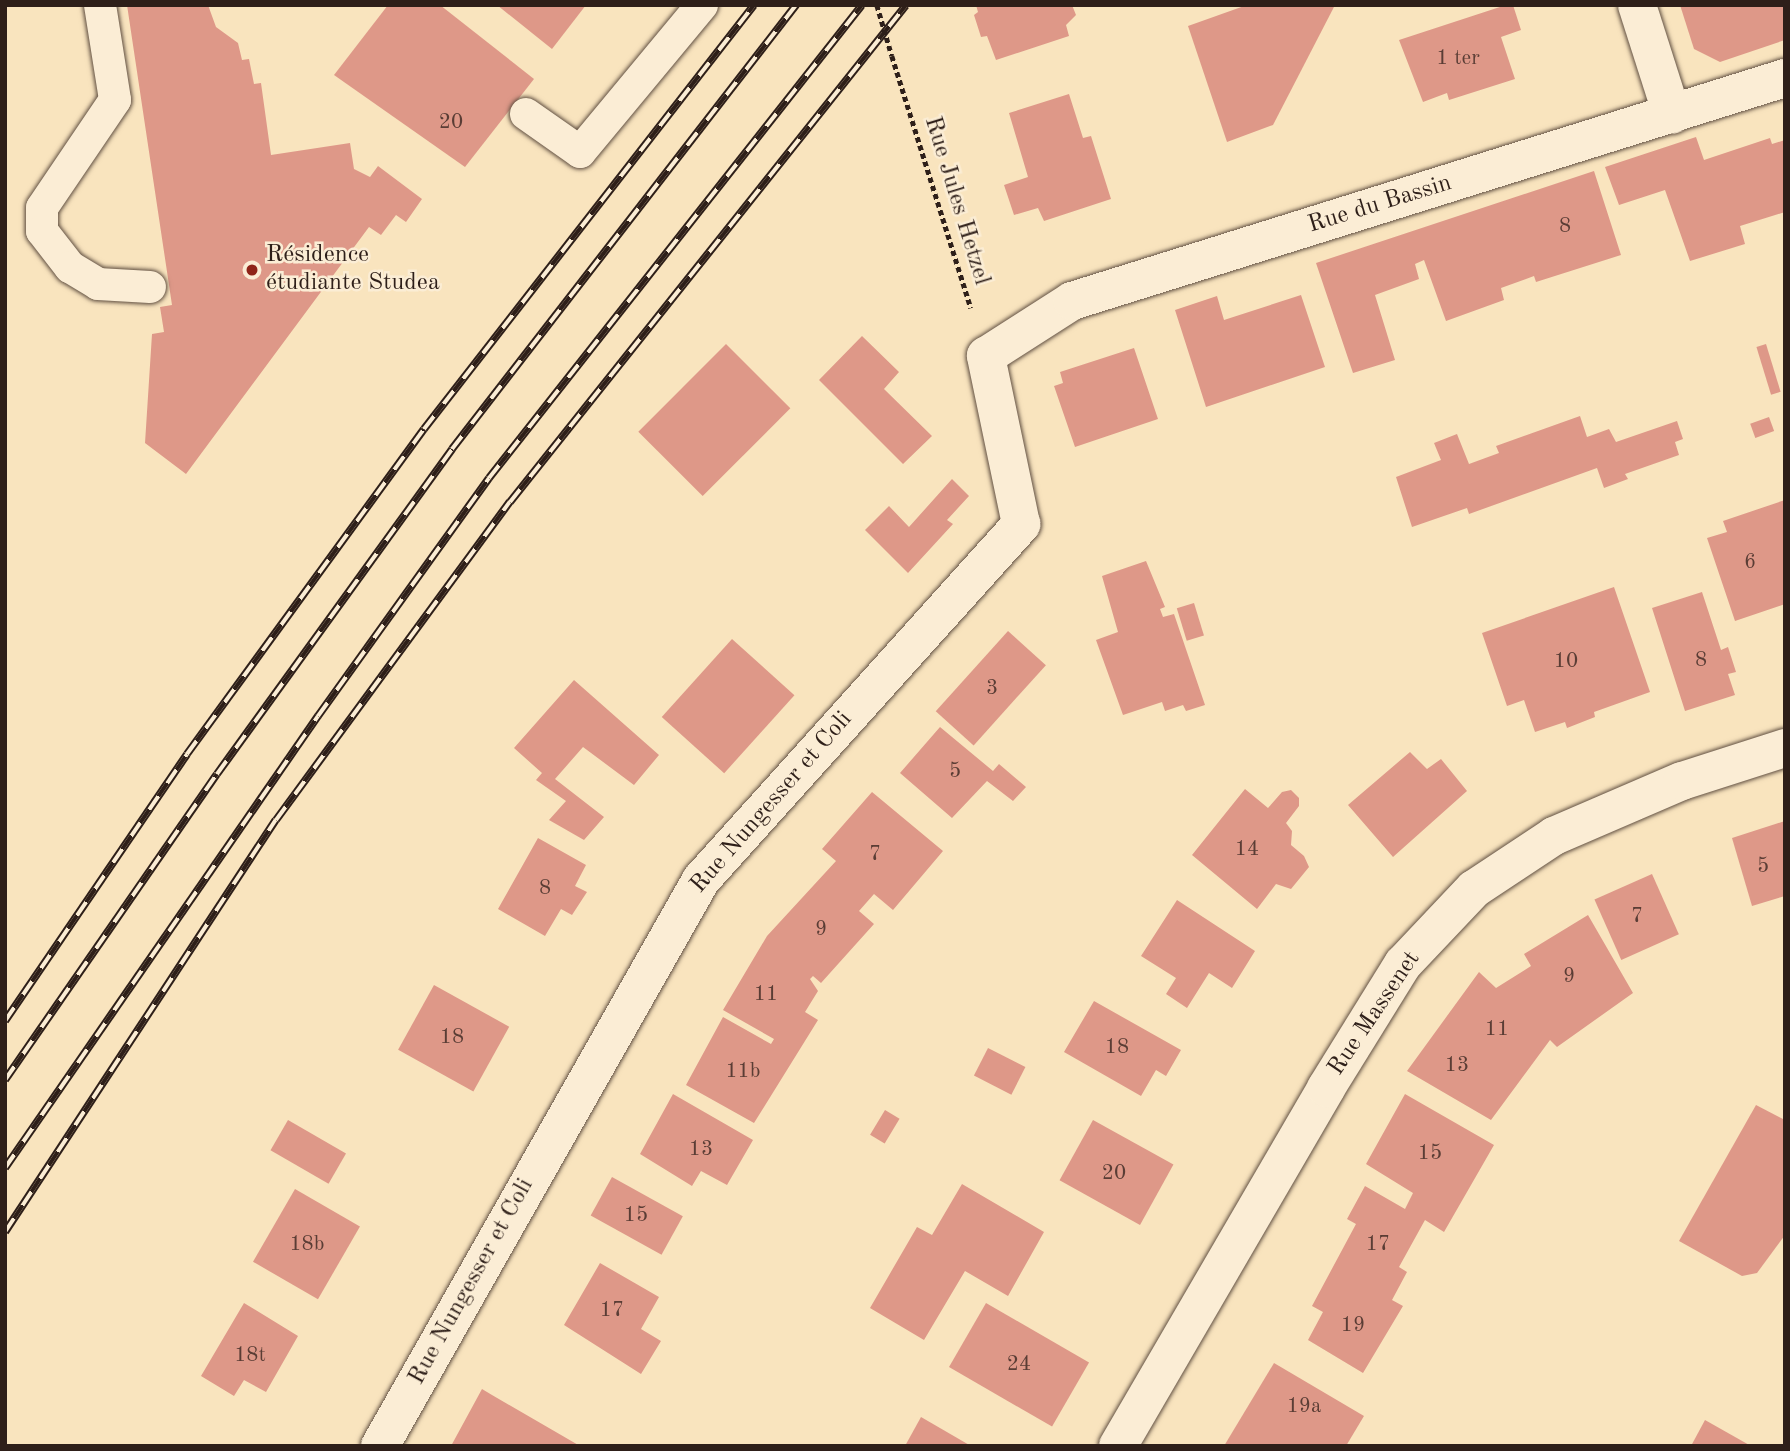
<!DOCTYPE html>
<meta charset="utf-8">
<style>
body{margin:0}
#map{position:relative;width:1790px;height:1451px;overflow:hidden;background:#f9e4be;font-family:"Old Standard TT",serif}
div>[style]{position:absolute}
.building>*{inset:0;background:#de9888;transform-origin:0 0}
.path>*{height:4.5px;margin-top:-2.25px;transform-origin:0;background:repeating-linear-gradient(90deg,#2e1f19 0 5px,transparent 0 8.5px)}
.roads{filter:drop-shadow(0 0 2px #615042) drop-shadow(0 0 2px #615042)}
.service>*{height:32px;margin:-16px;padding:0 16px;transform-origin:16px;border-radius:16px;background:#fbedd5}
.minor>*{height:38px;margin:-19px;padding:0 19px;transform-origin:19px;border-radius:19px;background:#fbedd5}
.rail>*{height:8px;margin-top:-4px;transform-origin:0;background:repeating-linear-gradient(90deg,#fbedd5 0 16px,#2e1f19 0 32px);box-sizing:border-box;border-block:2px solid #2e1f19}
.path-bridge>*{height:4.5px;margin-top:-2.25px;transform-origin:0;background:repeating-linear-gradient(90deg,#2e1f19 0 5px,transparent 0 8.5px)}
.dots>*{width:19px;height:19px;translate:-50% -50%;box-sizing:border-box;border:4px solid #fbedd5;border-radius:50%}
span{translate:-50% -50%;white-space:nowrap;text-align:center;line-height:1.15;-webkit-text-stroke:5px #fbedd5;paint-order:stroke}
.number-label{font-size:21px;color:#5a3d35}
.number-label span{-webkit-text-stroke-width:0}
.street-label{font-size:24px;color:#2e1f19}
.poi-label{font-size:24px;color:#2e1f19}
.left{translate:0 -50%;text-align:left}
.frame{position:absolute;inset:0;border:7px solid #2e1f19;pointer-events:none}
</style>
<div id="map">
<div class="building">
<div style="clip-path:polygon(127px 5px,208px 5px,216px 27px,238px 43px,242px 60px,249px 59px,254px 84px,261px 83px,271px 155px,350px 143px,354px 169px,370px 177px,378px 166px,422px 199px,406px 222px,396px 215px,381px 235px,369px 227px,186px 474px,145px 443px,152px 334px,164px 332px,160px 307px,172px 305px)"></div>
<div style="clip-path:polygon(388px 5px,440px 5px,534px 79px,465px 167px,334px 75px)"></div>
<div style="clip-path:polygon(497px 5px,586px 5px,552px 49px)"></div>
<div style="clip-path:polygon(976px 5px,1072px 5px,1076px 15px,1066px 25px,1069px 36px,996px 60px,987px 36px,981px 37px,974px 15px,978px 12px)"></div>
<div style="clip-path:polygon(1247px 5px,1335px 5px,1273px 125px,1227px 142px,1188px 26px)"></div>
<div style="clip-path:polygon(1506px 5px,1513px 5px,1521px 30px,1501px 37px,1515px 79px,1449px 100px,1447px 93px,1423px 102px,1399px 40px)"></div>
<div style="clip-path:polygon(1680px 5px,1785px 5px,1785px 40px,1720px 62px,1694px 49px)"></div>
<div style="clip-path:polygon(1069px 94px,1083px 138px,1091px 136px,1111px 199px,1044px 221px,1038px 208px,1014px 215px,1004px 185px,1028px 177px,1009px 113px)"></div>
<div style="clip-path:polygon(1696px 137px,1704px 160px,1770px 138px,1772px 144px,1785px 140px,1785px 212px,1740px 226px,1745px 244px,1690px 261px,1665px 190px,1619px 205px,1605px 167px)"></div>
<div style="clip-path:polygon(1594px 171px,1621px 255px,1536px 282px,1534px 276px,1501px 288px,1504px 300px,1446px 321px,1424px 260px,1415px 264px,1419px 279px,1375px 295px,1395px 360px,1353px 373px,1316px 263px)"></div>
<div style="clip-path:polygon(1301px 295px,1325px 367px,1206px 407px,1175px 310px,1217px 296px,1224px 320px)"></div>
<div style="clip-path:polygon(862px 336px,899px 372px,884px 389px,932px 436px,903px 464px,819px 380px)"></div>
<div style="left:726px;top:344px;width:91px;height:124px;rotate:45deg"></div>
<div style="left:1766px;top:344px;width:50px;height:10px;rotate:73deg"></div>
<div style="clip-path:polygon(1134px 348px,1158px 419px,1075px 447px,1054px 386px,1063px 383px,1060px 372px)"></div>
<div style="clip-path:polygon(1580px 416px,1587px 437px,1609px 429px,1616px 442px,1677px 421px,1683px 439px,1675px 442px,1679px 455px,1625px 474px,1628px 479px,1604px 488px,1597px 468px,1469px 514px,1467px 508px,1412px 527px,1396px 477px,1441px 460px,1434px 443px,1457px 434px,1469px 464px,1499px 453px,1496px 446px)"></div>
<div style="left:1769px;top:417px;width:15px;height:20px;rotate:70deg"></div>
<div style="clip-path:polygon(952px 479px,969px 496px,947px 520px,953px 524px,908px 573px,865px 530px,889px 506px,909px 527px)"></div>
<div style="clip-path:polygon(1785px 500px,1785px 604px,1735px 621px,1707px 538px,1727px 532px,1723px 521px)"></div>
<div style="clip-path:polygon(1146px 561px,1165px 607px,1160px 609px,1163px 617px,1174px 614px,1205px 705px,1186px 711px,1183px 705px,1165px 711px,1162px 702px,1123px 715px,1096px 640px,1118px 632px,1102px 576px)"></div>
<div style="clip-path:polygon(1614px 587px,1650px 692px,1594px 712px,1595px 717px,1567px 728px,1565px 722px,1535px 732px,1524px 700px,1507px 706px,1482px 633px)"></div>
<div style="clip-path:polygon(1702px 592px,1721px 650px,1728px 647px,1736px 672px,1728px 674px,1735px 695px,1685px 711px,1652px 608px)"></div>
<div style="left:1194px;top:603px;width:34px;height:18px;rotate:73deg"></div>
<div style="left:1008px;top:631px;width:51px;height:108px;rotate:42deg"></div>
<div style="left:732px;top:639px;width:84px;height:105px;rotate:42deg"></div>
<div style="clip-path:polygon(574px 680px,659px 755px,634px 785px,583px 747px,555px 779px,604px 817px,584px 840px,549px 820px,566px 801px,536px 780px,542px 773px,514px 748px)"></div>
<div style="clip-path:polygon(940px 727px,993px 771px,999px 764px,1026px 787px,1013px 801px,987px 781px,952px 818px,900px 773px)"></div>
<div style="clip-path:polygon(1410px 752px,1427px 769px,1441px 759px,1467px 791px,1393px 857px,1348px 805px)"></div>
<div style="clip-path:polygon(1245px 789px,1268px 808px,1282px 792px,1291px 790px,1299px 798px,1299px 806px,1286px 823px,1292px 831px,1291px 845px,1304px 856px,1309px 867px,1291px 889px,1276px 884px,1257px 909px,1192px 855px)"></div>
<div style="clip-path:polygon(872px 792px,943px 851px,893px 910px,874px 894px,859px 911px,874px 924px,821px 983px,813px 976px,810px 979px,818px 991px,805px 1012px,818px 1020px,754px 1123px,686px 1085px,723px 1017px,771px 1044px,774px 1039px,723px 1010px,767px 936px,836px 861px,822px 849px)"></div>
<div style="clip-path:polygon(1785px 821px,1785px 896px,1752px 906px,1732px 838px)"></div>
<div style="clip-path:polygon(538px 838px,586px 865px,575px 886px,587px 892px,572px 915px,561px 909px,545px 936px,498px 909px)"></div>
<div style="left:1652px;top:874px;width:66px;height:63px;rotate:66deg"></div>
<div style="clip-path:polygon(1177px 900px,1255px 951px,1232px 988px,1209px 973px,1187px 1008px,1166px 994px,1176px 978px,1141px 956px)"></div>
<div style="clip-path:polygon(1588px 915px,1633px 993px,1557px 1047px,1550px 1040px,1491px 1120px,1407px 1071px,1479px 972px,1496px 988px,1531px 966px,1524px 954px)"></div>
<div style="left:434px;top:985px;width:86px;height:74px;rotate:29deg"></div>
<div style="clip-path:polygon(1094px 1001px,1181px 1050px,1166px 1076px,1156px 1070px,1141px 1096px,1064px 1052px)"></div>
<div style="left:988px;top:1048px;width:42px;height:31px;rotate:27deg"></div>
<div style="clip-path:polygon(673px 1094px,753px 1140px,727px 1185px,701px 1171px,692px 1186px,640px 1154px)"></div>
<div style="clip-path:polygon(1405px 1094px,1494px 1145px,1444px 1232px,1425px 1220px,1399px 1267px,1407px 1272px,1392px 1300px,1403px 1306px,1363px 1373px,1308px 1340px,1323px 1312px,1312px 1306px,1356px 1224px,1347px 1219px,1365px 1186px,1405px 1209px,1413px 1193px,1366px 1164px)"></div>
<div style="clip-path:polygon(1756px 1105px,1785px 1120px,1785px 1235px,1757px 1273px,1742px 1276px,1679px 1241px)"></div>
<div style="left:885px;top:1110px;width:17px;height:29px;rotate:31deg"></div>
<div style="left:288px;top:1120px;width:67px;height:35px;rotate:30deg"></div>
<div style="left:1093px;top:1120px;width:92px;height:69px;rotate:29deg"></div>
<div style="left:612px;top:1177px;width:81px;height:44px;rotate:29deg"></div>
<div style="clip-path:polygon(962px 1184px,1044px 1232px,1008px 1296px,965px 1271px,924px 1340px,870px 1308px,917px 1227px,932px 1235px)"></div>
<div style="left:295px;top:1189px;width:75px;height:84px;rotate:30deg"></div>
<div style="clip-path:polygon(600px 1263px,659px 1297px,641px 1329px,661px 1341px,641px 1374px,564px 1325px)"></div>
<div style="clip-path:polygon(244px 1303px,298px 1336px,266px 1392px,244px 1380px,234px 1396px,201px 1376px)"></div>
<div style="left:986px;top:1303px;width:119px;height:74px;rotate:30deg"></div>
<div style="clip-path:polygon(1274px 1363px,1364px 1416px,1346px 1446px,1224px 1446px)"></div>
<div style="clip-path:polygon(482px 1389px,492px 1395px,580px 1446px,451px 1446px)"></div>
<div style="clip-path:polygon(921px 1417px,971px 1446px,905px 1446px)"></div>
<div style="clip-path:polygon(1705px 1420px,1751px 1446px,1691px 1446px)"></div>
</div>
<div class="path">
<div style="left:892px;top:56px;width:264px;rotate:72.6deg"></div>
</div>
<div class="roads">
<div class="service">
<div style="left:100px;top:5px;width:96px;rotate:81deg"></div>
<div style="left:115px;top:100px;width:130px;rotate:124.1deg"></div>
<div style="left:42px;top:208px;width:23px;rotate:90deg"></div>
<div style="left:42px;top:231px;width:46px;rotate:52.1deg"></div>
<div style="left:70px;top:267px;width:33px;rotate:31deg"></div>
<div style="left:98px;top:284px;width:52px;rotate:3.3deg"></div>
<div style="left:526px;top:114px;width:66px;rotate:35.1deg"></div>
<div style="left:580px;top:152px;width:191px;rotate:-50.3deg"></div>
</div>
<div class="minor">
<div style="left:1637px;top:5px;width:115px;rotate:72.3deg"></div>
<div style="left:380px;top:1446px;width:651px;rotate:-60.44deg"></div>
<div style="left:701px;top:880px;width:479px;rotate:-48deg"></div>
<div style="left:1021px;top:524px;width:172px;rotate:-101.8deg"></div>
<div style="left:986px;top:356px;width:102px;rotate:-32.6deg"></div>
<div style="left:1072px;top:301px;width:747px;rotate:-17.37deg"></div>
<div style="left:1118px;top:1446px;width:414px;rotate:-59.8deg"></div>
<div style="left:1326px;top:1088px;width:146px;rotate:-58.2deg"></div>
<div style="left:1403px;top:964px;width:103px;rotate:-46.6deg"></div>
<div style="left:1474px;top:889px;width:96px;rotate:-33.5deg"></div>
<div style="left:1554px;top:836px;width:139px;rotate:-23.3deg"></div>
<div style="left:1682px;top:781px;width:108px;rotate:-17.8deg"></div>
</div>
</div>
<div class="rail">
<div style="left:5px;top:1021px;width:323px;rotate:-55.7deg"></div>
<div style="left:187px;top:754px;width:402px;rotate:-53.9deg"></div>
<div style="left:424px;top:429px;width:537px;rotate:-52.11deg"></div>
<div style="left:5px;top:1080px;width:372px;rotate:-55.3deg"></div>
<div style="left:217px;top:774px;width:401px;rotate:-54.1deg"></div>
<div style="left:452px;top:449px;width:562px;rotate:-52.23deg"></div>
<div style="left:5px;top:1168px;width:550px;rotate:-55.3deg"></div>
<div style="left:318px;top:716px;width:293px;rotate:-54.3deg"></div>
<div style="left:489px;top:478px;width:602px;rotate:-51.74deg"></div>
<div style="left:5px;top:1232px;width:493px;rotate:-56.7deg"></div>
<div style="left:276px;top:820px;width:395px;rotate:-53.7deg"></div>
<div style="left:510px;top:502px;width:635px;rotate:-51.45deg"></div>
</div>
<div class="path-bridge">
<div style="left:877px;top:5px;width:53px;rotate:73.6deg"></div>
</div>
<div class="dots">
<div style="left:252px;top:270px;background:#8f2418"></div>
</div>
<div class="number-label">
<span style="left:1458px;top:59px">1 ter</span>
<span style="left:451px;top:123px">20</span>
<span style="left:1565px;top:227px">8</span>
<span style="left:1750px;top:563px">6</span>
<span style="left:1701px;top:661px">8</span>
<span style="left:1566px;top:662px">10</span>
<span style="left:992px;top:689px">3</span>
<span style="left:955px;top:772px">5</span>
<span style="left:1247px;top:850px">14</span>
<span style="left:875px;top:855px">7</span>
<span style="left:1763px;top:867px">5</span>
<span style="left:545px;top:889px">8</span>
<span style="left:1637px;top:917px">7</span>
<span style="left:821px;top:930px">9</span>
<span style="left:1569px;top:977px">9</span>
<span style="left:766px;top:995px">11</span>
<span style="left:1497px;top:1030px">11</span>
<span style="left:452px;top:1038px">18</span>
<span style="left:1117px;top:1048px">18</span>
<span style="left:1457px;top:1066px">13</span>
<span style="left:743px;top:1072px">11b</span>
<span style="left:701px;top:1150px">13</span>
<span style="left:1430px;top:1154px">15</span>
<span style="left:1114px;top:1174px">20</span>
<span style="left:636px;top:1216px">15</span>
<span style="left:307px;top:1245px">18b</span>
<span style="left:1378px;top:1245px">17</span>
<span style="left:612px;top:1311px">17</span>
<span style="left:1353px;top:1326px">19</span>
<span style="left:250px;top:1356px">18t</span>
<span style="left:1019px;top:1365px">24</span>
<span style="left:1304px;top:1407px">19a</span>
</div>
<div class="street-label">
<span style="left:956px;top:201px;rotate:73deg">Rue Jules Hetzel</span>
<span style="left:1380px;top:205px;rotate:-17deg">Rue du Bassin</span>
<span style="left:772px;top:803px;rotate:-49deg">Rue Nungesser et Coli</span>
<span style="left:1375px;top:1014px;rotate:-56deg">Rue Massenet</span>
<span style="left:472px;top:1282px;rotate:-61deg">Rue Nungesser et Coli</span>
</div>
<div class="poi-label">
<span class="left" style="left:266px;top:270px">Résidence<br>étudiante Studea</span>
</div>
<div class="frame"></div>
</div>
